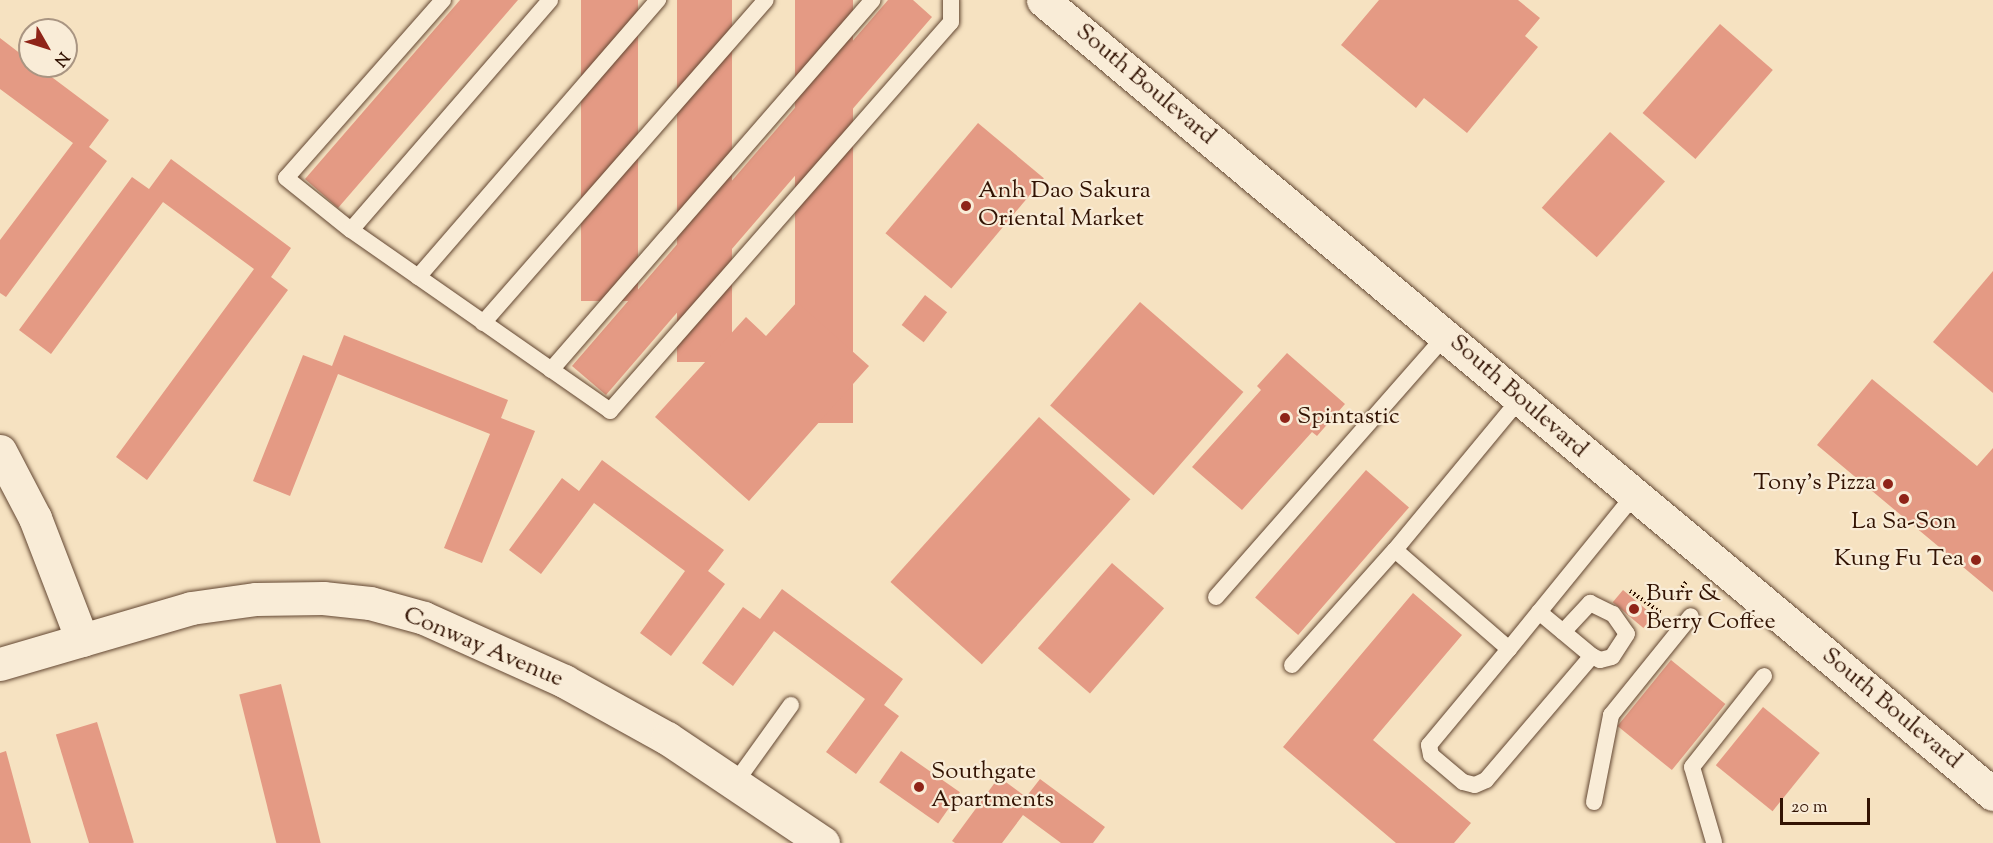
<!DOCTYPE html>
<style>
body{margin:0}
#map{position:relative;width:1993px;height:843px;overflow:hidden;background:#f6e2c1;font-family:"Sorts Mill Goudy",serif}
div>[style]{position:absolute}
.building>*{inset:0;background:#e49a84;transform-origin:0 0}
.path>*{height:4px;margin-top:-2px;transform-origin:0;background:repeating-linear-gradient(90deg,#321303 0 1.5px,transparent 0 4.5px)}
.roads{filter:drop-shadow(0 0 2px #634732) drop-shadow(0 0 2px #634732)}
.service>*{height:16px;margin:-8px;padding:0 8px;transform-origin:8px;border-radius:8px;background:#f9ecd7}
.minor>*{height:33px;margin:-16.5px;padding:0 16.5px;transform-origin:16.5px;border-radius:16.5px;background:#f9ecd7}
.secondary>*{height:33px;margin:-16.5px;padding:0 16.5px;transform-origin:16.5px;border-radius:16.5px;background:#f9ecd7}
.dots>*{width:16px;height:16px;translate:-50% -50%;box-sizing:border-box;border:3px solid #f9ecd7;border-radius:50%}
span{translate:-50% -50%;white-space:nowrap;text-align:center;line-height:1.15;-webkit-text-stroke:4.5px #f9ecd7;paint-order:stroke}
.street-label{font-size:24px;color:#321303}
.poi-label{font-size:24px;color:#321303}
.left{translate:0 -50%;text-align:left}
.right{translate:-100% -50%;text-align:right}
.north{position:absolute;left:18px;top:18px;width:60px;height:60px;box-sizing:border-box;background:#f9ecd7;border:2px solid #a99582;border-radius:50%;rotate:129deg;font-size:16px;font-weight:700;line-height:24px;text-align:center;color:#321303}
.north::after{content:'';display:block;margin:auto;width:21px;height:27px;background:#8f2418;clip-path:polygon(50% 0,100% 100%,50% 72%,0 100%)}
.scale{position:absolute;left:1780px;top:798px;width:90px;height:27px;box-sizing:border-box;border:3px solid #321303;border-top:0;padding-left:8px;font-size:18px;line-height:21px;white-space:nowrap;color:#321303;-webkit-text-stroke:4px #f9ecd7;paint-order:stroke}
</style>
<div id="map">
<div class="building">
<div style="clip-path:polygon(460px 0,518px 0,338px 208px,305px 179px)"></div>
<div style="left:581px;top:0;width:57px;height:301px"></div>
<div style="left:677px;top:0;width:55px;height:362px"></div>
<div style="left:795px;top:0;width:58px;height:423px"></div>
<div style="clip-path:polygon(888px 0,913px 0,932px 17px,606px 395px,572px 366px)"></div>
<div style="clip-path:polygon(1379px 0,1518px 0,1540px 18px,1525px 36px,1538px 47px,1467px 133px,1424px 98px,1416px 108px,1341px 45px)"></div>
<div style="left:1720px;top:24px;width:70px;height:118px;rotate:41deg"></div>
<div style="clip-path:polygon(0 38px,30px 61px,30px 66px,37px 66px,109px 120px,89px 147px,107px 161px,6px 297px,0 293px,0 240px,73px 143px,0 89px)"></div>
<div style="left:978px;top:123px;width:86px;height:144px;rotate:40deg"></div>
<div style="left:1610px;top:132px;width:74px;height:102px;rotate:42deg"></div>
<div style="clip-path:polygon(171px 159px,291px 248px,271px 277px,288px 290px,147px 480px,116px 457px,254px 269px,163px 202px,51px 354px,19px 330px,132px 177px,149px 189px)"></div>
<div style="clip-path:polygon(1993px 271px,1993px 393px,1933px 342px)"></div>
<div style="left:925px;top:295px;width:28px;height:38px;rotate:38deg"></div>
<div style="clip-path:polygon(797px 302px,869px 366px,749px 501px,655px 417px,746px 317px,766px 336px)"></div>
<div style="left:1140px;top:302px;width:137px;height:137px;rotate:41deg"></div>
<div style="clip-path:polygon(344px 335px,508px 400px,501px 418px,535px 431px,482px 563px,444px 548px,490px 434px,338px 374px,290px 496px,253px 481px,303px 355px,332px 366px)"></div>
<div style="clip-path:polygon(1287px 353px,1345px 404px,1317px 436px,1312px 432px,1242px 510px,1192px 467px,1261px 390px,1257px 386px)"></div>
<div style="clip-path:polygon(1872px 379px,1977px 466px,1993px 448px,1993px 592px,1817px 445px)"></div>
<div style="left:1039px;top:417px;width:123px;height:222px;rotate:42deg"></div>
<div style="clip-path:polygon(602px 460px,724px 550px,708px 571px,725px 584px,671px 656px,640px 633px,685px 571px,594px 503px,541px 574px,509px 550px,562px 478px,579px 491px)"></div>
<div style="left:1366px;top:470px;width:57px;height:169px;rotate:41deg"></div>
<div style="left:1112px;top:563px;width:69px;height:113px;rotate:41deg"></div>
<div style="clip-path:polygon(782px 589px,903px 679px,884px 705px,899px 716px,856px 774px,826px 752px,865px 699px,774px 631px,733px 686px,702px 663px,743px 607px,760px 619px)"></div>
<div style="left:1623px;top:590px;width:40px;height:16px;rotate:40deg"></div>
<div style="clip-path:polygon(1413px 593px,1462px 635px,1373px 740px,1471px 823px,1454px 843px,1396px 843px,1283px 747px)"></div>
<div style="left:1671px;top:660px;width:70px;height:85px;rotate:39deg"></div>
<div style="left:281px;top:684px;width:164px;height:43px;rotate:76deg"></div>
<div style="left:1763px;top:707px;width:73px;height:75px;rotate:39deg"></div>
<div style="left:97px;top:722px;width:126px;height:43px;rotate:73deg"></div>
<div style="clip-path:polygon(6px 751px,31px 843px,0 843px,0 753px)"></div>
<div style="left:901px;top:751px;width:72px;height:38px;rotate:35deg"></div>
<div style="clip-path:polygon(999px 777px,1026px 797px,1040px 779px,1105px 827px,1093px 843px,1061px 843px,1023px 815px,1002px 843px,955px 843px,952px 841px)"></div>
</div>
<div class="path">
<div style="left:1630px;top:591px;width:38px;rotate:35deg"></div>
<div style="left:1674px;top:598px;width:20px;rotate:-53deg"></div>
</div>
<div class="roads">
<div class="service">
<div style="left:443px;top:0;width:237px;rotate:131.4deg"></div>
<div style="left:286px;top:178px;width:83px;rotate:38.7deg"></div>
<div style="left:351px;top:230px;width:316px;rotate:34.9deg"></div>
<div style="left:610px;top:411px;width:517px;rotate:-48.76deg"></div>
<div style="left:951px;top:22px;width:22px;rotate:-90deg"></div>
<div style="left:351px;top:230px;width:304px;rotate:-49.1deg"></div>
<div style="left:418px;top:277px;width:367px;rotate:-49.1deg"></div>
<div style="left:483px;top:323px;width:429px;rotate:-48.8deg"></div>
<div style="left:551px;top:370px;width:490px;rotate:-49deg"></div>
<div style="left:1519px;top:400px;width:195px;rotate:129.6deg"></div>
<div style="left:1395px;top:550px;width:151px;rotate:41deg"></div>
<div style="left:1509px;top:649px;width:198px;rotate:-50.9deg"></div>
<div style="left:1216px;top:597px;width:349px;rotate:-48.7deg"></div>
<div style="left:1563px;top:632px;width:40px;rotate:-47deg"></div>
<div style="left:1590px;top:603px;width:25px;rotate:26deg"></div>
<div style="left:1613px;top:614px;width:24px;rotate:55deg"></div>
<div style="left:1627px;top:634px;width:27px;rotate:123deg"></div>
<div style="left:1612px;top:657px;width:12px;rotate:166deg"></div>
<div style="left:1600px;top:660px;width:9px;rotate:-153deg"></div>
<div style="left:1509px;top:649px;width:125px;rotate:129.8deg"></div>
<div style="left:1429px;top:745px;width:10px;rotate:79deg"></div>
<div style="left:1431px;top:755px;width:42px;rotate:40.2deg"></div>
<div style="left:1463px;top:782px;width:12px;rotate:14deg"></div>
<div style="left:1475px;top:785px;width:12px;rotate:-24deg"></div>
<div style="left:1486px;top:780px;width:163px;rotate:-49.5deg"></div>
<div style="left:1592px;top:656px;width:69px;rotate:-140.3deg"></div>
<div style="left:1292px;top:665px;width:154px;rotate:-48.2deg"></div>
<div style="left:735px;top:783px;width:96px;rotate:-54.3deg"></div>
<div style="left:1594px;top:802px;width:89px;rotate:-78.9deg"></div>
<div style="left:1611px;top:715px;width:127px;rotate:-51.1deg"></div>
<div style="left:1714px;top:842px;width:78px;rotate:-106.3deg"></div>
<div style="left:1692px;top:767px;width:116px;rotate:-51.6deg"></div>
</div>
<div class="minor">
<div style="left:0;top:451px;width:76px;rotate:62.4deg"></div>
<div style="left:35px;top:518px;width:131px;rotate:68.9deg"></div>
<div style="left:0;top:664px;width:199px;rotate:-16.3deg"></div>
<div style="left:191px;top:608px;width:66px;rotate:-7.9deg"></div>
<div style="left:256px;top:599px;width:67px;rotate:-0.9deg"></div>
<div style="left:323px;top:598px;width:47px;rotate:6.1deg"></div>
<div style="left:370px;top:603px;width:56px;rotate:15.5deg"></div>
<div style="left:424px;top:618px;width:154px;rotate:24.2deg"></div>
<div style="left:564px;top:681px;width:118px;rotate:29deg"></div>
<div style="left:667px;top:738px;width:188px;rotate:33.9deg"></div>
</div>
<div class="secondary">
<div style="left:1043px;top:0;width:1238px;rotate:39.89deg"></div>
</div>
</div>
<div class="dots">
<div style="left:966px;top:206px;background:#8f2418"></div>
<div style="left:1285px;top:418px;background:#8f2418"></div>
<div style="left:1888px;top:484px;background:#8f2418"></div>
<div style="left:1904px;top:499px;background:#8f2418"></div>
<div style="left:1976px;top:560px;background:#8f2418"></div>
<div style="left:1634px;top:609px;background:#8f2418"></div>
<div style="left:919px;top:787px;background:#8f2418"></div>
</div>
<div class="street-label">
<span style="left:1145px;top:85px;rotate:40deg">South Boulevard</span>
<span style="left:1518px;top:397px;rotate:41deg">South Boulevard</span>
<span style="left:483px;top:648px;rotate:23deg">Conway Avenue</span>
<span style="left:1891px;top:709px;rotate:40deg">South Boulevard</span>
</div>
<div class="poi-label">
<span class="left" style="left:978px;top:206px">Anh Dao Sakura<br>Oriental Market</span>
<span class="left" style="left:1297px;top:418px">Spintastic</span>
<span class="right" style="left:1876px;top:484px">Tony's Pizza</span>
<span style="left:1904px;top:523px">La Sa-Son</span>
<span class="right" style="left:1964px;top:560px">Kung Fu Tea</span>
<span class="left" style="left:1646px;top:609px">Burr &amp;<br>Berry Coffee</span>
<span class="left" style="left:931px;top:787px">Southgate<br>Apartments</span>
</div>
<div class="north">N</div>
<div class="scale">20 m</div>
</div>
